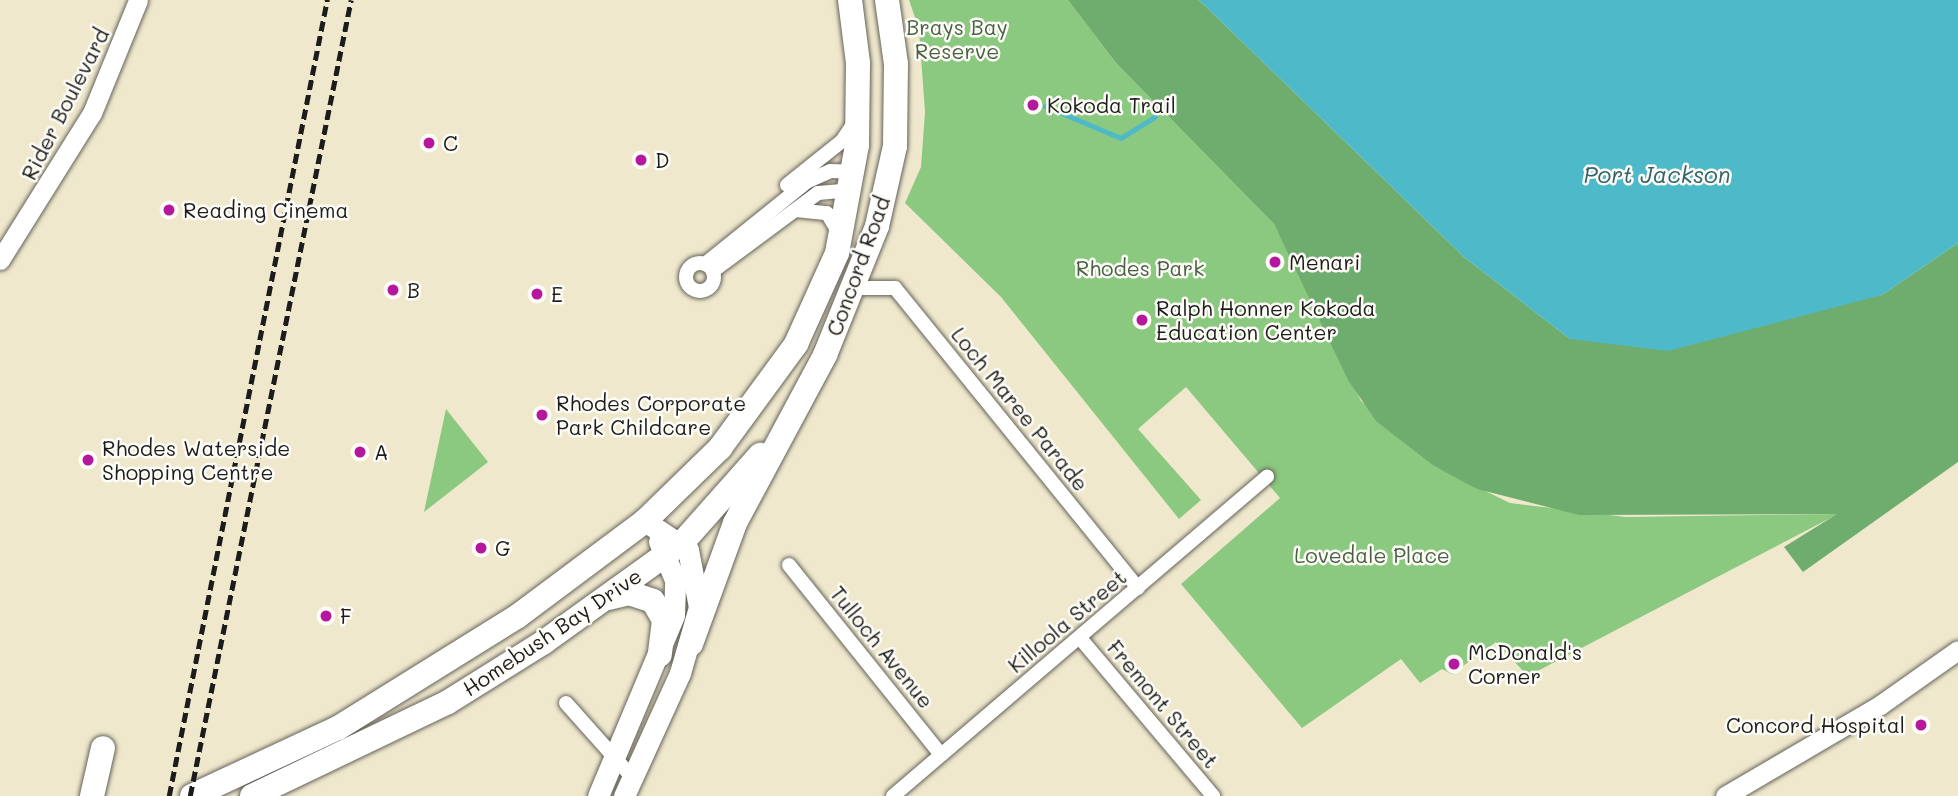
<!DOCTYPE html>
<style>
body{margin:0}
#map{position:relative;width:1958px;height:796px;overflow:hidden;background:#efe8cd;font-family:Mali,sans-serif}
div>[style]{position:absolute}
.green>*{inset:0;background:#8ac97f}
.forest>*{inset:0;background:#6fad6e}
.water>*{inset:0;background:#4ebac9}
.stream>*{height:4.5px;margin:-2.25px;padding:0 2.25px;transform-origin:2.25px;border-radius:2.25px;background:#4ebac9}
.roads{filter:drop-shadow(0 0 2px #66635a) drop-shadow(0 0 2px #66635a)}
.street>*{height:14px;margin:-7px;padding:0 7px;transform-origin:7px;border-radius:7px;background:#fff}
.street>.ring{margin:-7px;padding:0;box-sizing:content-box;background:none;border:14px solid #fff;border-radius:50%}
.secondary>*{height:19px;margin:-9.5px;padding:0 9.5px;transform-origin:9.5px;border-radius:9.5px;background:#fff}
.primary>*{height:21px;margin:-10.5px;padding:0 10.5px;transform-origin:10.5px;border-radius:10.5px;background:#fff}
.highway>*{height:24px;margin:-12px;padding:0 12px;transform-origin:12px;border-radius:12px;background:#fff}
.rail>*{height:4.5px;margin-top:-2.25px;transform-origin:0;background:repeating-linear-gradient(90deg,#1c1c1c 0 10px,transparent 0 15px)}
.dots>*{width:19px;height:19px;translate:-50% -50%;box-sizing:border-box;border:4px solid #fdfcf7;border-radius:50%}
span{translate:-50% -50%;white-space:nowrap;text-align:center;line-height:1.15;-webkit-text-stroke:5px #fdfcf7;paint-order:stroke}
.park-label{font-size:21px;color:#486144}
.street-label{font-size:21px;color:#1c1c1c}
.poi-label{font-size:21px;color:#1c1c1c}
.left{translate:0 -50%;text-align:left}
.right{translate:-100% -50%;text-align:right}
.water-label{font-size:23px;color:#32636a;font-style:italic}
</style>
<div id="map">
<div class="green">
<div style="clip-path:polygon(909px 0,1068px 0,1116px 63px,1274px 224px,1361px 401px,1434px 466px,1510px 503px,1626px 517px,1838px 514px,1528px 676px,1496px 642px,1452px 674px,1442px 669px,1420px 683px,1401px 659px,1302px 728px,1181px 584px,1280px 498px,1186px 387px,1138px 429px,1201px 500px,1179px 519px,1001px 297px,905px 203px,921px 167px,925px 112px,919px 29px)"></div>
<div style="clip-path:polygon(446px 409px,488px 462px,424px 512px)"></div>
</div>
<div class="forest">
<div style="clip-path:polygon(1068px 0,1199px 0,1464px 257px,1570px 339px,1882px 295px,1958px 243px,1958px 462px,1803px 572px,1784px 547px,1837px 514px,1579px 515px,1477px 489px,1434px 466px,1376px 421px,1348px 380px,1274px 224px,1116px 63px)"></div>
</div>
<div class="water">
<div style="clip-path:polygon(1199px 0,1958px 0,1958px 243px,1882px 295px,1668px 351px,1570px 339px,1464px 257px)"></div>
</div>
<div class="stream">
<div style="left:1045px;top:106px;width:82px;rotate:22.8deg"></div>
<div style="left:1121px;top:138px;width:40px;rotate:-32deg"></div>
</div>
<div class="roads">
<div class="street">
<div style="left:787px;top:185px;width:70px;rotate:-38.7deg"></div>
<div style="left:842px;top:141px;width:22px;rotate:-56deg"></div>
<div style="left:796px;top:210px;width:31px;rotate:6deg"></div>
<div style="left:827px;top:213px;width:21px;rotate:59deg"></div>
<div class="ring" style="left:686px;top:263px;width:14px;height:14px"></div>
<div style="left:705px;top:264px;width:132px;rotate:-38.9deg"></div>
<div style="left:808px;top:181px;width:24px;rotate:-24deg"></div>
<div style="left:830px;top:171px;width:24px;rotate:2deg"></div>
<div style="left:713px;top:271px;width:131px;rotate:-36.6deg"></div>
<div style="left:818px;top:193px;width:33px;rotate:-5deg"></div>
<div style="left:854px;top:288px;width:41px"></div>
<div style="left:895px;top:288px;width:386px;rotate:51deg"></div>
<div style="left:789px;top:565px;width:243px;rotate:51.3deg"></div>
<div style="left:1080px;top:638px;width:207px;rotate:49.9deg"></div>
<div style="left:566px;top:703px;width:99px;rotate:48.3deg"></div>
<div style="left:893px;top:796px;width:492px;rotate:-40.5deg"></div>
</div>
<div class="secondary">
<div style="left:0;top:260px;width:173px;rotate:-58deg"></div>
<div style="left:92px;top:113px;width:122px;rotate:-67.8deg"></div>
<div style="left:1725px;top:796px;width:180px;rotate:-30.4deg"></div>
<div style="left:1880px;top:705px;width:95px;rotate:-35.2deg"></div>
</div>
<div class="primary">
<div style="left:598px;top:796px;width:196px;rotate:-67.2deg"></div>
<div style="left:674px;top:615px;width:35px;rotate:-88deg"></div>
<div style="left:675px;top:580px;width:42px;rotate:-112.3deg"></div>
<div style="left:624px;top:796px;width:135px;rotate:-65.5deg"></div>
<div style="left:680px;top:673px;width:69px;rotate:-73.9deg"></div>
<div style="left:699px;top:607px;width:58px;rotate:-100.9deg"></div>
<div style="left:688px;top:550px;width:52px;rotate:-146deg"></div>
</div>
<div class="highway">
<div style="left:608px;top:598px;width:22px;rotate:-13deg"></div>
<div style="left:629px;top:593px;width:25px;rotate:18deg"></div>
<div style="left:653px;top:601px;width:22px;rotate:60deg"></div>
<div style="left:664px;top:620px;width:35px;rotate:97deg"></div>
<div style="left:691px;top:644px;width:129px;rotate:-70deg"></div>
<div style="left:735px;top:523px;width:191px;rotate:-61.8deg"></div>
<div style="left:825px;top:355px;width:139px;rotate:-68deg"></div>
<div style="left:877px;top:226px;width:82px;rotate:-77.3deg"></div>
<div style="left:895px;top:146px;width:82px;rotate:-89.3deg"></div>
<div style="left:896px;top:64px;width:65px;rotate:-98deg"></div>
<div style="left:92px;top:796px;width:49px;rotate:-77.1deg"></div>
<div style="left:192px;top:796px;width:161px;rotate:-25deg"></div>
<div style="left:338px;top:728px;width:212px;rotate:-31.9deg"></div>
<div style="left:518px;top:616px;width:159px;rotate:-36.8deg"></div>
<div style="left:645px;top:521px;width:105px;rotate:-44.2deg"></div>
<div style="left:720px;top:448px;width:129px;rotate:-53.8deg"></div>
<div style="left:796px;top:344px;width:100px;rotate:-65.7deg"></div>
<div style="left:837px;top:253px;width:110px;rotate:-79.5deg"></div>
<div style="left:857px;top:145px;width:82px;rotate:-89.3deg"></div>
<div style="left:858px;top:63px;width:64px;rotate:-97.2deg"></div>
<div style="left:252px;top:796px;width:217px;rotate:-25.6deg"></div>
<div style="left:448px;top:702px;width:113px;rotate:-32deg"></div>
<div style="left:544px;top:642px;width:170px;rotate:-35.7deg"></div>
<div style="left:682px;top:543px;width:118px;rotate:-48.4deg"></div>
</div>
</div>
<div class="rail">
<div style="left:169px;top:796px;width:812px;rotate:-78.77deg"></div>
<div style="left:190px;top:796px;width:812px;rotate:-78.57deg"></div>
</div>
<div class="dots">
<div style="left:1033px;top:105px;background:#b5179e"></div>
<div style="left:429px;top:143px;background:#b5179e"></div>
<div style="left:641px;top:160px;background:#b5179e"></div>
<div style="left:169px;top:210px;background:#b5179e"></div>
<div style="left:1275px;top:262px;background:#b5179e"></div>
<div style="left:393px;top:290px;background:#b5179e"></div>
<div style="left:537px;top:294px;background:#b5179e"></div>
<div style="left:1142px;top:320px;background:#b5179e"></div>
<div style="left:542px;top:415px;background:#b5179e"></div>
<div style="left:360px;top:452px;background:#b5179e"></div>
<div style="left:88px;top:460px;background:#b5179e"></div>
<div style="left:481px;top:548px;background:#b5179e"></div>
<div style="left:326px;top:616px;background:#b5179e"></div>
<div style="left:1454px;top:664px;background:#b5179e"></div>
<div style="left:1921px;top:725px;background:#b5179e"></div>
</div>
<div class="park-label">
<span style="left:957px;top:39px">Brays Bay<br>Reserve</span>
<span style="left:1140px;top:268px">Rhodes Park</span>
<span style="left:1372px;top:555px">Lovedale Place</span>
</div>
<div class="street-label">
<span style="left:65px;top:104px;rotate:-63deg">Rider Boulevard</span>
<span style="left:858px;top:266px;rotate:-70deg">Concord Road</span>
<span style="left:1020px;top:409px;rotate:51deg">Loch Maree Parade</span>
<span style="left:1067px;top:621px;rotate:-40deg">Killoola Street</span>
<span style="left:552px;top:632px;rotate:-34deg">Homebush Bay Drive</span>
<span style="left:882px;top:647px;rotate:51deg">Tulloch Avenue</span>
<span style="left:1163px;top:704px;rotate:50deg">Fremont Street</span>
</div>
<div class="poi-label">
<span class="left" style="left:1047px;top:105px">Kokoda Trail</span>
<span class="left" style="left:443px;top:143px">C</span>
<span class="left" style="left:655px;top:160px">D</span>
<span class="left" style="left:183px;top:210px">Reading Cinema</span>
<span class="left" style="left:1289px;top:262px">Menari</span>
<span class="left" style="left:407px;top:290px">B</span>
<span class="left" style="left:551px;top:294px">E</span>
<span class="left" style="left:1156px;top:320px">Ralph Honner Kokoda<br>Education Center</span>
<span class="left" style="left:556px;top:415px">Rhodes Corporate<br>Park Childcare</span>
<span class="left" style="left:102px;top:460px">Rhodes Waterside<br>Shopping Centre</span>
<span class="left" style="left:374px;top:452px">A</span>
<span class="left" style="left:495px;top:548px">G</span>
<span class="left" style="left:340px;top:616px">F</span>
<span class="left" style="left:1468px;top:664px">McDonald's<br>Corner</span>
<span class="right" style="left:1905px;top:725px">Concord Hospital</span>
</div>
<div class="water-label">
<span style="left:1657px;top:174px">Port Jackson</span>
</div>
</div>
